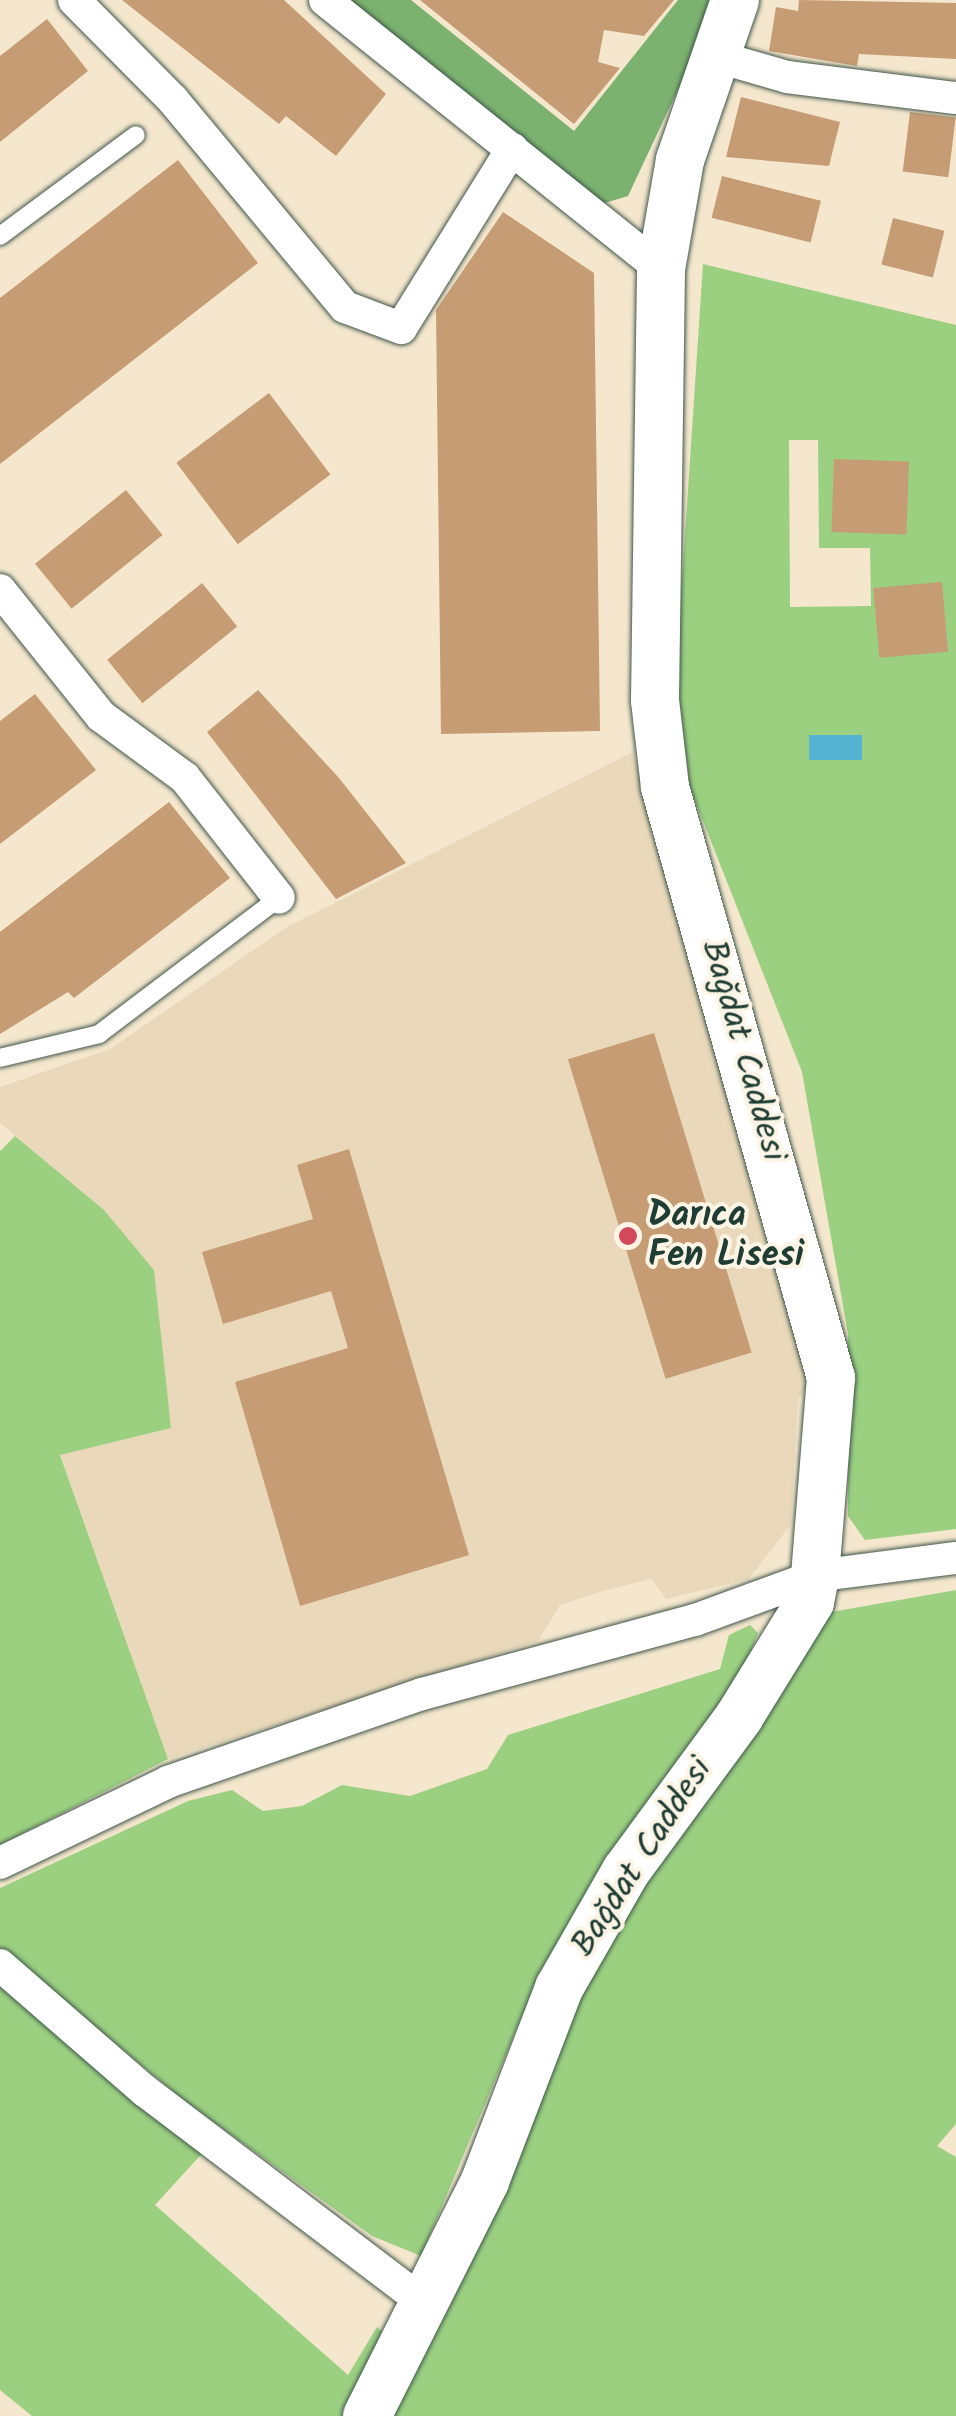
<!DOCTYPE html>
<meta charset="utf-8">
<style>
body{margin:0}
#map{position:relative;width:956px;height:2416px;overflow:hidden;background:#f4e7cd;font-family:Kalam,sans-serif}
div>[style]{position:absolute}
.built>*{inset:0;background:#e9d9ba}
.green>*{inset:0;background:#9bd081}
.forest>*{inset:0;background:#7cb26f}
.water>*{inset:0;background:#54b4d2;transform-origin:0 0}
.building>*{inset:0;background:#c69c74;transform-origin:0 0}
.roads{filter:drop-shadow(0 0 2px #3f564b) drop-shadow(0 0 2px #3f564b)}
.lane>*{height:18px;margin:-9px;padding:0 9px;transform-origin:9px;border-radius:9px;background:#fff}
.street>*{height:32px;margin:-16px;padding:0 16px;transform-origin:16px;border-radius:16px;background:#fff}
.secondary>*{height:48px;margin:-24px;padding:0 24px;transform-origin:24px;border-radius:24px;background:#fff}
.dots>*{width:28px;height:28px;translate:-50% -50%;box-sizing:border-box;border:5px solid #fcf5e5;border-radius:50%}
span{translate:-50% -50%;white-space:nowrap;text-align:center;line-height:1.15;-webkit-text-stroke:8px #fcf5e5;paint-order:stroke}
.street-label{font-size:35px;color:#1f3d34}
.poi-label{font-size:35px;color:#1f3d34;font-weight:700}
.left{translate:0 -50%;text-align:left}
</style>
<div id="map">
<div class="built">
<div style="clip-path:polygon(633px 752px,810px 1385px,798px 1399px,791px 1524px,749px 1579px,666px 1599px,651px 1579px,596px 1593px,560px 1605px,538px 1641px,168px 1759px,60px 1454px,104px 1210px,0 1123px,0 1087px,110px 1049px,287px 927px)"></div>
</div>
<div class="green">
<div style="clip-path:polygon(evenodd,703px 264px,956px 325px,956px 1529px,865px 1540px,848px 1516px,848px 1334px,802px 1072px,690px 788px,676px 671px,703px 264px,789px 440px,818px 440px,819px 548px,870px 548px,871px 606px,790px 607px,789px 440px)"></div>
<div style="clip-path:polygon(15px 1136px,104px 1210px,154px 1270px,171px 1428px,60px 1455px,168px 1759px,0 1845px,0 1151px)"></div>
<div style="clip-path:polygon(956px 1590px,956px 2124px,937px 2146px,956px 2157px,956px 2416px,388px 2416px,590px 1956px,665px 1859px,820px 1614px)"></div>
<div style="clip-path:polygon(750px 1625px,758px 1633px,736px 1689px,530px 1997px,421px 2256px,372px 2236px,186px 2102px,0 1948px,0 1888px,188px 1801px,232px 1790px,263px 1811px,302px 1806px,342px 1785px,410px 1796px,487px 1769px,508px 1735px,720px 1669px,729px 1635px)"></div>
<div style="clip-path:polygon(0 1976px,208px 2147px,155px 2205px,348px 2375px,377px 2327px,386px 2334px,345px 2416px,32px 2416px,0 2390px)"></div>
</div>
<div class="forest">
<div style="clip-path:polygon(342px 0,411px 0,574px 131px,678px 0,720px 0,628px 196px,598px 205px)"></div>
</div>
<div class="water">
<div style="left:809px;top:735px;width:53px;height:25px"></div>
</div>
<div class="building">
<div style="clip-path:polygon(122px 0,284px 0,386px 94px,336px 156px,286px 116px,279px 124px)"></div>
<div style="clip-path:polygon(420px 0,674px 0,644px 36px,604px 30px,598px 62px,620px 68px,574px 124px)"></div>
<div style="clip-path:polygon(799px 0,956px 3px,956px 59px,859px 54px,857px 66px,769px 51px,776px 7px,798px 11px)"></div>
<div style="clip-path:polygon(47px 19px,88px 71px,0 142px,0 56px)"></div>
<div style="clip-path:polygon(741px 97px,840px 122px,829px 166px,726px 157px)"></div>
<div style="left:910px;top:112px;width:46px;height:60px;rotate:7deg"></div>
<div style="clip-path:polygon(178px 160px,258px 263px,0 464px,0 298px)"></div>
<div style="left:722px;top:176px;width:102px;height:43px;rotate:14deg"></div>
<div style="clip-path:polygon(503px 212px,594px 273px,600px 731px,441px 734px,436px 310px)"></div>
<div style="left:893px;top:218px;width:53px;height:48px;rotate:14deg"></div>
<div style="left:269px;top:393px;width:102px;height:116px;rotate:53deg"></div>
<div style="left:834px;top:459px;width:75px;height:73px;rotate:2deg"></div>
<div style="left:126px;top:490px;width:58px;height:117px;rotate:51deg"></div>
<div style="left:942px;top:582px;width:70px;height:69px;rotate:85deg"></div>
<div style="left:202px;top:583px;width:56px;height:122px;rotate:51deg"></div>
<div style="clip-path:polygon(258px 690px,339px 778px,406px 863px,336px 899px,207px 732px)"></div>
<div style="clip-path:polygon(35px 694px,96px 770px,0 844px,0 721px)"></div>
<div style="clip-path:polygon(169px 802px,230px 878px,74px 998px,68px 992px,0 1034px,0 932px)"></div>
<div style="left:654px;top:1033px;width:334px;height:90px;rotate:73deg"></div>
<div style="clip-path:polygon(349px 1149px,469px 1555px,300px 1606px,235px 1382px,348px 1348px,331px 1291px,223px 1324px,202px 1252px,313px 1219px,297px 1165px)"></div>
</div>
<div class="roads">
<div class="lane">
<div style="left:0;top:236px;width:169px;rotate:-36.6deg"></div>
<div style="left:0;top:1058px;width:102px;rotate:-13.6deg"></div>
<div style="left:99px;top:1034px;width:226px;rotate:-37.1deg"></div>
</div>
<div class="street">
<div style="left:74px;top:0;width:141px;rotate:45.3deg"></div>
<div style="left:173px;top:100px;width:269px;rotate:50.3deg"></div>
<div style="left:345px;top:307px;width:60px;rotate:20.6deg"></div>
<div style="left:401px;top:328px;width:211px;rotate:-58.2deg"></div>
<div style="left:325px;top:0;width:430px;rotate:38.7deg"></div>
<div style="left:711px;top:55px;width:79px;rotate:16.1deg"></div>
<div style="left:787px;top:77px;width:170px;rotate:7.1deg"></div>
<div style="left:0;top:590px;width:161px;rotate:51.3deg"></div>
<div style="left:101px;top:716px;width:104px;rotate:36.4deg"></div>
<div style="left:185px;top:778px;width:152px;rotate:51.9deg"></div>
<div style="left:0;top:1863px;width:187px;rotate:-25.7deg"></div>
<div style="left:168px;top:1782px;width:269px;rotate:-19.1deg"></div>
<div style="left:422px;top:1694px;width:283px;rotate:-15.2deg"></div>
<div style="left:695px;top:1620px;width:128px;rotate:-20.1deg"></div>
<div style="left:815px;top:1576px;width:142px;rotate:-7.3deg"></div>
<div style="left:0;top:1965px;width:192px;rotate:41deg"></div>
<div style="left:145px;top:2091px;width:348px;rotate:37.2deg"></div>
</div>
<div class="secondary">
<div style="left:367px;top:2416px;width:263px;rotate:-63.3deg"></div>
<div style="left:485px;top:2181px;width:207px;rotate:-69deg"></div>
<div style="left:559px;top:1988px;width:135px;rotate:-60.2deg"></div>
<div style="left:626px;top:1871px;width:191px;rotate:-53.7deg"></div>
<div style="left:739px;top:1717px;width:135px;rotate:-58.3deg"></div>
<div style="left:810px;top:1602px;width:26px;rotate:-79deg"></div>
<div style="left:815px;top:1576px;width:199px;rotate:-85.4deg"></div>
<div style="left:831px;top:1378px;width:614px;rotate:-105.69deg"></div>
<div style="left:665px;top:787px;width:88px;rotate:-96.6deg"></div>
<div style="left:655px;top:700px;width:431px;rotate:-89.2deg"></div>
<div style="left:661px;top:269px;width:111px;rotate:-80.1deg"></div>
<div style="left:680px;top:160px;width:169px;rotate:-71deg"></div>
</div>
</div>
<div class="dots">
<div style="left:628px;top:1236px;background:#d1495b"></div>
</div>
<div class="street-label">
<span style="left:742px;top:1051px;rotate:74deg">Bağdat Caddesi</span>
<span style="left:643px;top:1858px;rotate:-57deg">Bağdat Caddesi</span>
</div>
<div class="poi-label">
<span class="left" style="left:648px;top:1236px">Darıca<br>Fen Lisesi</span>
</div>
</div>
